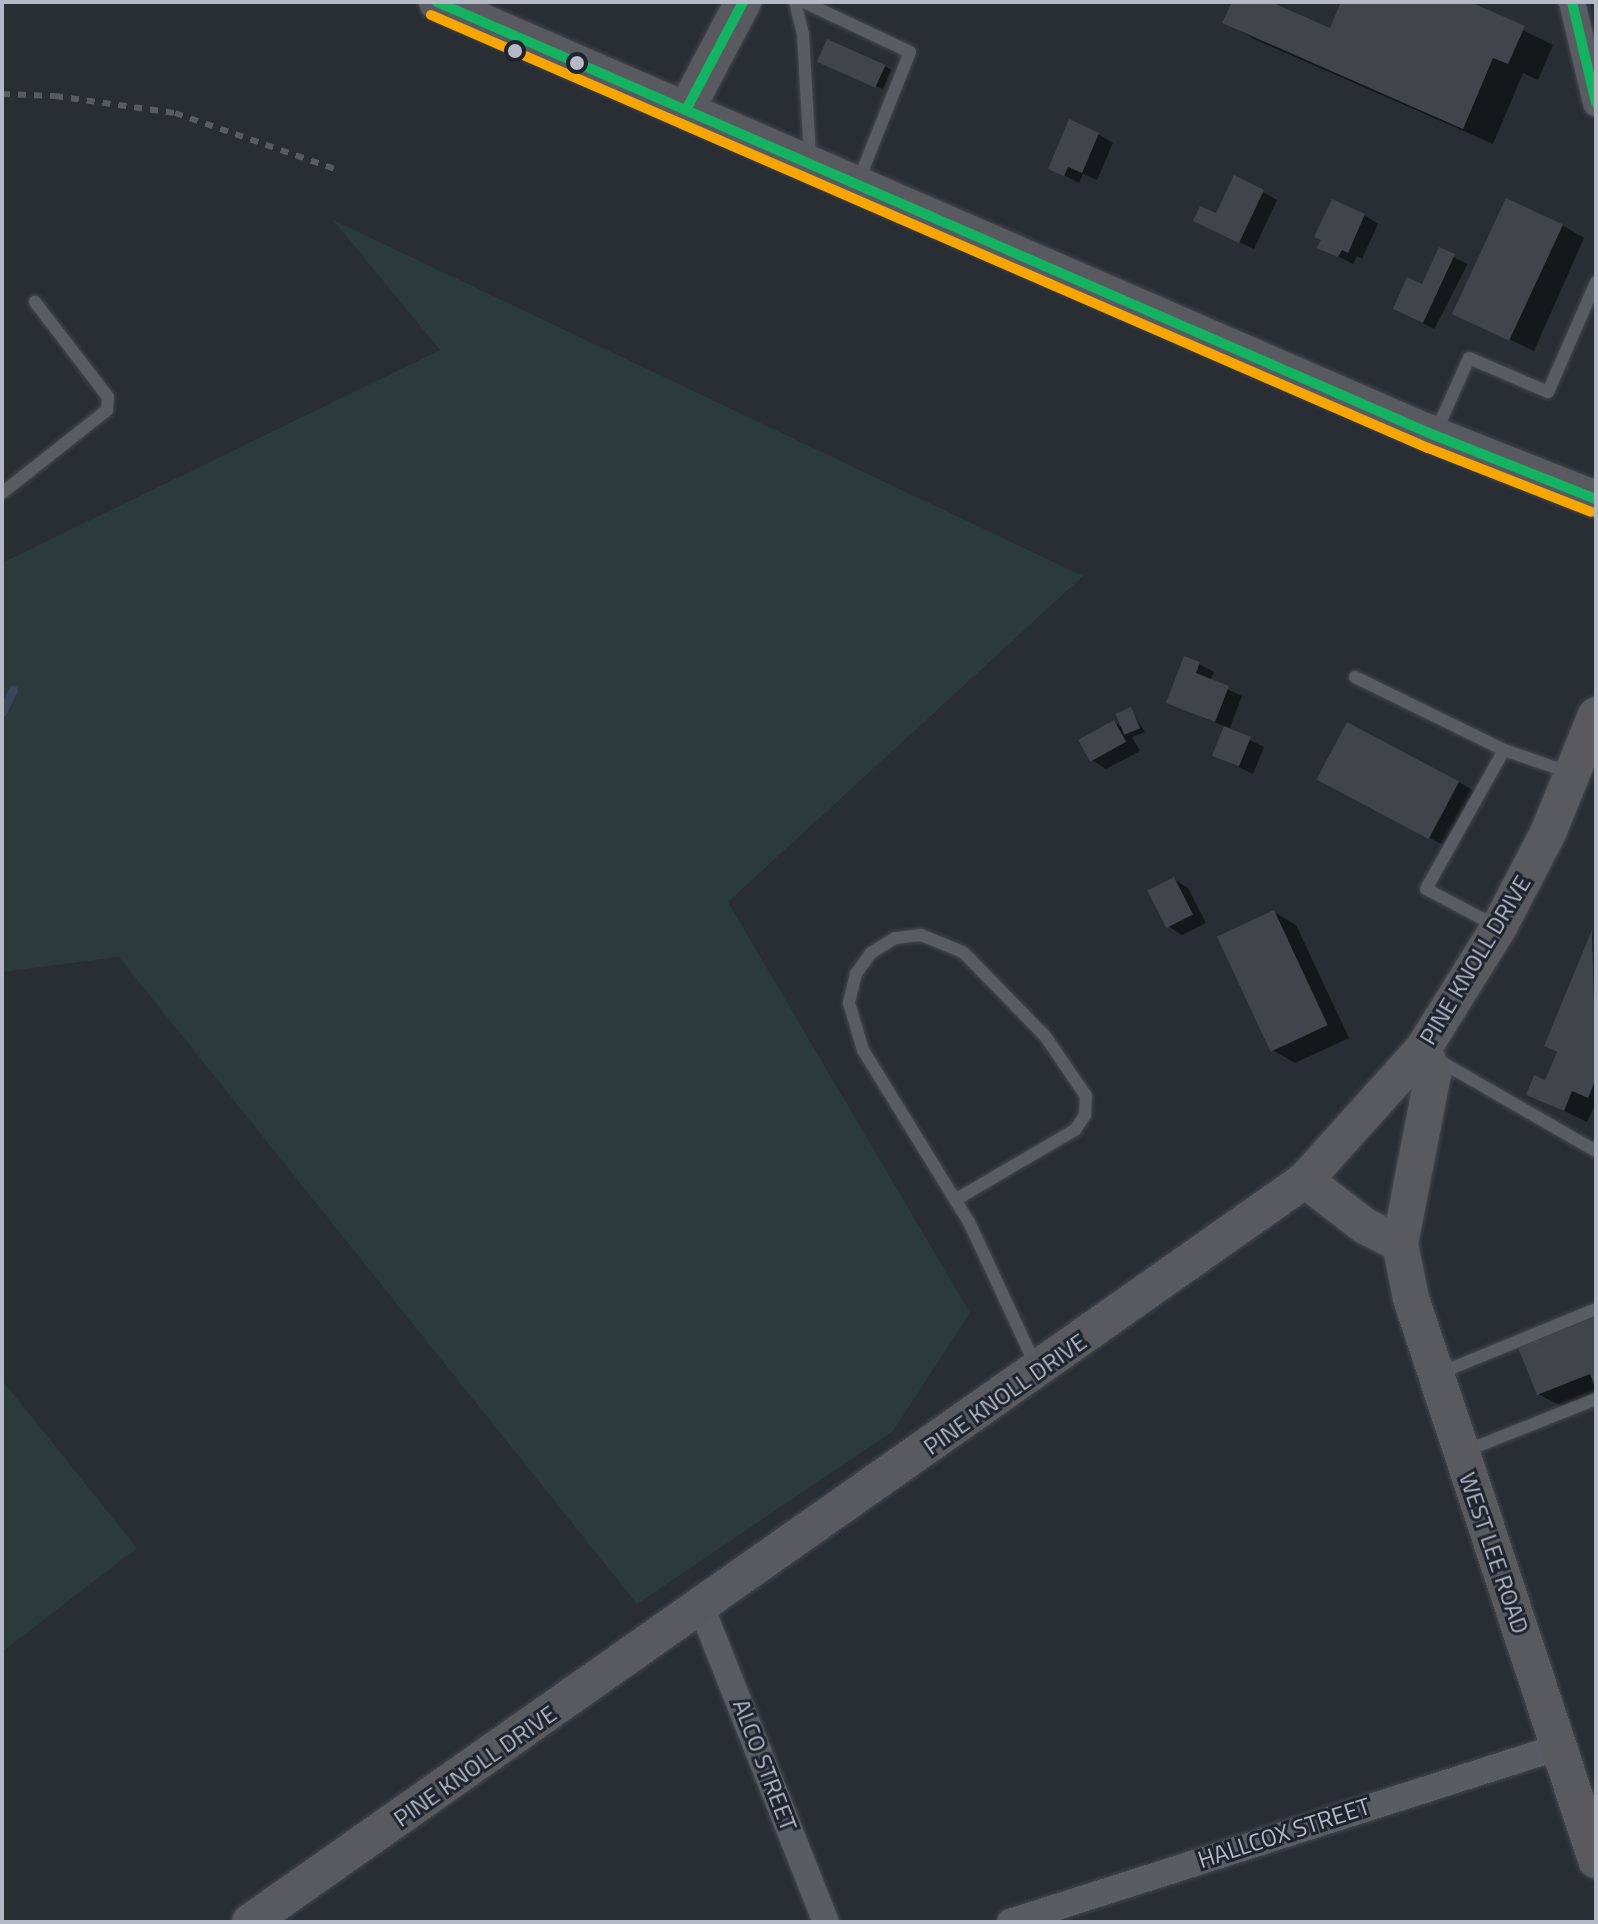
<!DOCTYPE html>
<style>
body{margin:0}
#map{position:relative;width:1598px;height:1924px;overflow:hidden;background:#292d34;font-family:"Titillium Web",sans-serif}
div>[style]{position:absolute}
.green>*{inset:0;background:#2b3a3c}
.shadow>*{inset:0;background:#0007;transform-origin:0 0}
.stream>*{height:9px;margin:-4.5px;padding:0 4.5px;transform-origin:4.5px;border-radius:4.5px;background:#3b465b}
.building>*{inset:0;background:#41454b;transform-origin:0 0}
.roads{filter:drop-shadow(0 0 2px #45484d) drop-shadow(0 0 2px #45484d)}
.lane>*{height:12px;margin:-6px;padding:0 6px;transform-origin:6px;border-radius:6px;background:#595c63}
.street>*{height:26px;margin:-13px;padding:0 13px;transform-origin:13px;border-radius:13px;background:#595c63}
.secondary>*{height:36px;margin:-18px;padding:0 18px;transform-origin:18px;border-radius:18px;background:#585a60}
.rail>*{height:6px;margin-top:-3px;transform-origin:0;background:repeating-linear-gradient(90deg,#585b60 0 8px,transparent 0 16px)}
.bus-1>*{height:10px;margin:-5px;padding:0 5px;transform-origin:5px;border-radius:5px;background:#13b361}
.bus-2>*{height:10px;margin:-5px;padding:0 5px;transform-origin:5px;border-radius:5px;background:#f7a600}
.dots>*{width:22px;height:22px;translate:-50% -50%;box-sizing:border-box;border:4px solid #1e232e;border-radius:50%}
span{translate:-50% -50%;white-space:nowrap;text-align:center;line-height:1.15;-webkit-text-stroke:6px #1e232e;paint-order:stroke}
.street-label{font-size:24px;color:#b4b9c5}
.frame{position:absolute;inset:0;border:4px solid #b4b9c5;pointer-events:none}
</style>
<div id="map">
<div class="green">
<div style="clip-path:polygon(333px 220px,1083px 576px,728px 902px,970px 1313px,893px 1431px,637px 1604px,119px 957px,2px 972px,2px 563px,440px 350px)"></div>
<div style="clip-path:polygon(2px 1380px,137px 1548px,2px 1652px)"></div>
</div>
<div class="shadow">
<div style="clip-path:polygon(1234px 2px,1266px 2px,1331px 30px,1343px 2px,1465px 2px,1553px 45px,1538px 80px,1523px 73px,1493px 144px,1254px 39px,1225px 22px)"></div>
<div style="clip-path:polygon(826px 65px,885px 66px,891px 70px,883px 89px)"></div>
<div style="clip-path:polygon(1098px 134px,1113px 143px,1097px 180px,1083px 174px,1079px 183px,1050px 168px)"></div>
<div style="clip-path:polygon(1263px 192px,1277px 200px,1254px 249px,1210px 228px,1216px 216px)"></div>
<div style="clip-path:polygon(1364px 215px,1378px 224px,1362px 259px,1357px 256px,1353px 264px,1320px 247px)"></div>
<div style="clip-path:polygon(1562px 225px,1584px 238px,1534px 351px,1457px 314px)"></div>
<div style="left:1440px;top:250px;width:31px;height:73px;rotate:27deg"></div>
<div style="clip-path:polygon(1199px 664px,1214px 672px,1210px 681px,1242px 696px,1229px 730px,1264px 747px,1253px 774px,1214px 755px,1226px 727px,1168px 702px)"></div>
<div style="clip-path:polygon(1130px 709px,1145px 732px,1132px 737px,1140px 751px,1106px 769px,1092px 760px,1114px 722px,1123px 728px)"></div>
<div style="clip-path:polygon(1459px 782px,1481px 795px,1453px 850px,1342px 792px)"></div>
<div style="clip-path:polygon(1174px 879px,1188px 888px,1206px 923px,1182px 935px,1168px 926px)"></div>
<div style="clip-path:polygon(1274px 912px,1296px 925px,1349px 1038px,1295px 1063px,1273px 1050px)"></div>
<div style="clip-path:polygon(1593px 933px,1596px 1103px,1587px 1122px,1529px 1094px,1546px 1082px,1558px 1053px,1546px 1046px)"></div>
<div style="clip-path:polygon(1596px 1319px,1596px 1393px,1561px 1406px,1538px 1394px)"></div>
</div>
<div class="stream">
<div style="left:2px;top:712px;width:25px;rotate:-64deg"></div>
</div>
<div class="building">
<div style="clip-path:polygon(1232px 2px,1271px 2px,1330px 28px,1341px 2px,1470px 2px,1525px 26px,1508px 64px,1493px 58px,1463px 129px,1222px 23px)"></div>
<div style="left:827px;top:39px;width:64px;height:25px;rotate:24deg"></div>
<div style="clip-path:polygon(1069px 119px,1099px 133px,1082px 173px,1068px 167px,1064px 176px,1048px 169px)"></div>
<div style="clip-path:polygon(1234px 175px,1264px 190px,1239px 243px,1193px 221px,1200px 206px,1216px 213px)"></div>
<div style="left:1506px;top:198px;width:63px;height:128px;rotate:25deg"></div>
<div style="clip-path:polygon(1332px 199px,1365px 214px,1348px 253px,1342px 250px,1338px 257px,1317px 248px,1321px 240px,1314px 237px)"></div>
<div style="clip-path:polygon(1439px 247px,1455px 254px,1423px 323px,1393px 309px,1407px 277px,1422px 284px)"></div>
<div style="clip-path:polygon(1184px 656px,1200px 662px,1196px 673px,1229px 686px,1215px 722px,1166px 703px)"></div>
<div style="left:1131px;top:707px;width:23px;height:17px;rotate:67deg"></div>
<div style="left:1114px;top:720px;width:25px;height:41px;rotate:61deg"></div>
<div style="left:1347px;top:722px;width:127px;height:65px;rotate:28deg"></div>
<div style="left:1224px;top:726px;width:29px;height:32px;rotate:22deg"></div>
<div style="left:1174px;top:877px;width:42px;height:30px;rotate:63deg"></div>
<div style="left:1274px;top:910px;width:127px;height:63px;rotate:65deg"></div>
<div style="clip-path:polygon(1592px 930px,1596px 1078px,1588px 1098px,1572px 1091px,1564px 1111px,1526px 1095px,1534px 1075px,1545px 1080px,1557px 1052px,1544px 1046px)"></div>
<div style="clip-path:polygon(1596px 1317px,1596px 1390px,1590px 1374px,1537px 1395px,1518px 1348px)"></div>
</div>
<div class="roads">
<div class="lane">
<div style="left:795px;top:2px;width:34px;rotate:76deg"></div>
<div style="left:803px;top:35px;width:122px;rotate:86.7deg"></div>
<div style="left:804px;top:2px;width:117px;rotate:25.3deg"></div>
<div style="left:910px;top:52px;width:140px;rotate:111.8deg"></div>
<div style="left:1435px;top:434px;width:83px;rotate:-65.9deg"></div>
<div style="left:1469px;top:358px;width:86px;rotate:23.3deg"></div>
<div style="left:1548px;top:392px;width:120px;rotate:-66.4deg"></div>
<div style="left:2px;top:493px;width:134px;rotate:-38.3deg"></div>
<div style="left:107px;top:410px;width:13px;rotate:-86deg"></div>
<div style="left:108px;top:397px;width:120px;rotate:-127.5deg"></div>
<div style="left:1355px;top:677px;width:166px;rotate:26.1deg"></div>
<div style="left:1496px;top:926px;width:79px;rotate:-152.1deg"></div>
<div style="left:1426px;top:889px;width:159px;rotate:-60.7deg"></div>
<div style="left:1504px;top:750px;width:68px;rotate:19deg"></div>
<div style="left:1436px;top:1059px;width:185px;rotate:29.9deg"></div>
<div style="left:955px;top:1200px;width:139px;rotate:-30.3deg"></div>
<div style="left:1075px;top:1130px;width:18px;rotate:-56deg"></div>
<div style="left:1085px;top:1115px;width:19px;rotate:-87deg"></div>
<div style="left:1086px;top:1096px;width:73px;rotate:-124.3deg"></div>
<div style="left:1045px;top:1036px;width:117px;rotate:-134.3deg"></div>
<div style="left:963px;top:952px;width:45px;rotate:-158deg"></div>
<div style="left:921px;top:935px;width:26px;rotate:173deg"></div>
<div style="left:895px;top:938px;width:28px;rotate:148deg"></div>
<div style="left:871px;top:953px;width:26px;rotate:126deg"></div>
<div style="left:856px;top:974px;width:30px;rotate:104deg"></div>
<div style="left:849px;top:1003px;width:49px;rotate:73.4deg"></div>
<div style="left:863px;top:1050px;width:202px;rotate:58.4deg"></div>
<div style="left:969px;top:1222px;width:157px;rotate:65.1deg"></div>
<div style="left:1440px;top:1373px;width:169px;rotate:-22.3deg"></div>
<div style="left:1463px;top:1452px;width:143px;rotate:-21.7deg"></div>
</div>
<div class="street">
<div style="left:1572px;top:2px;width:104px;rotate:76.6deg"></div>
<div style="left:702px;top:1609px;width:337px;rotate:68.4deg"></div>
<div style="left:1010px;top:1922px;width:576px;rotate:-17.68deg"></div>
</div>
<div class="secondary">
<div style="left:437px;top:2px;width:1087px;rotate:23.48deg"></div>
<div style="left:1434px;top:435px;width:174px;rotate:21.6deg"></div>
<div style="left:686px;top:110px;width:122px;rotate:-62.2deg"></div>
<div style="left:1423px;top:1049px;width:27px;rotate:68deg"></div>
<div style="left:1433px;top:1074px;width:173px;rotate:101deg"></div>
<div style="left:1400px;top:1244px;width:55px;rotate:78.5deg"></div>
<div style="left:1411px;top:1298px;width:592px;rotate:71.78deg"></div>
<div style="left:1305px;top:1180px;width:76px;rotate:37.5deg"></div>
<div style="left:1365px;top:1226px;width:39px;rotate:27deg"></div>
<div style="left:250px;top:1922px;width:1290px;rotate:-35.12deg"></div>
<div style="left:1305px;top:1180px;width:176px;rotate:-48deg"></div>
<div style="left:1423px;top:1049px;width:144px;rotate:-58.1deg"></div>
<div style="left:1499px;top:927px;width:106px;rotate:-62.5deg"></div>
<div style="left:1548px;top:833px;width:127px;rotate:-67.9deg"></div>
</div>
</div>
<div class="rail">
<div style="left:2px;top:94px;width:53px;rotate:2.2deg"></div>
<div style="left:55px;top:96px;width:121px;rotate:8.1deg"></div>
<div style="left:175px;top:113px;width:173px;rotate:19.3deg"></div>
</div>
<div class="bus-1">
<div style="left:437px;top:2px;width:1087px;rotate:23.48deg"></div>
<div style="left:1434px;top:435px;width:174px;rotate:21.6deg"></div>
<div style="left:1572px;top:2px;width:104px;rotate:76.6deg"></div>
<div style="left:686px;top:110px;width:122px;rotate:-62.2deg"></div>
</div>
<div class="bus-2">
<div style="left:431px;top:15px;width:1087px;rotate:23.48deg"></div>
<div style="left:1428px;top:448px;width:175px;rotate:21.4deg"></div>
</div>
<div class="dots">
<div style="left:515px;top:51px;background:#b4b9c5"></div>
<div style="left:577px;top:63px;background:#b4b9c5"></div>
</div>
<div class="street-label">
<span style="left:1475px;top:960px;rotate:-59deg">PINE KNOLL DRIVE</span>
<span style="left:1005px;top:1394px;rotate:-35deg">PINE KNOLL DRIVE</span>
<span style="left:1494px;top:1553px;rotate:71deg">WEST LEE ROAD</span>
<span style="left:765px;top:1765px;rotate:69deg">ALCO STREET</span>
<span style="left:475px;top:1766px;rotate:-35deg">PINE KNOLL DRIVE</span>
<span style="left:1284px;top:1833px;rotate:-18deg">HALLCOX STREET</span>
</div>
<div class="frame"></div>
</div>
